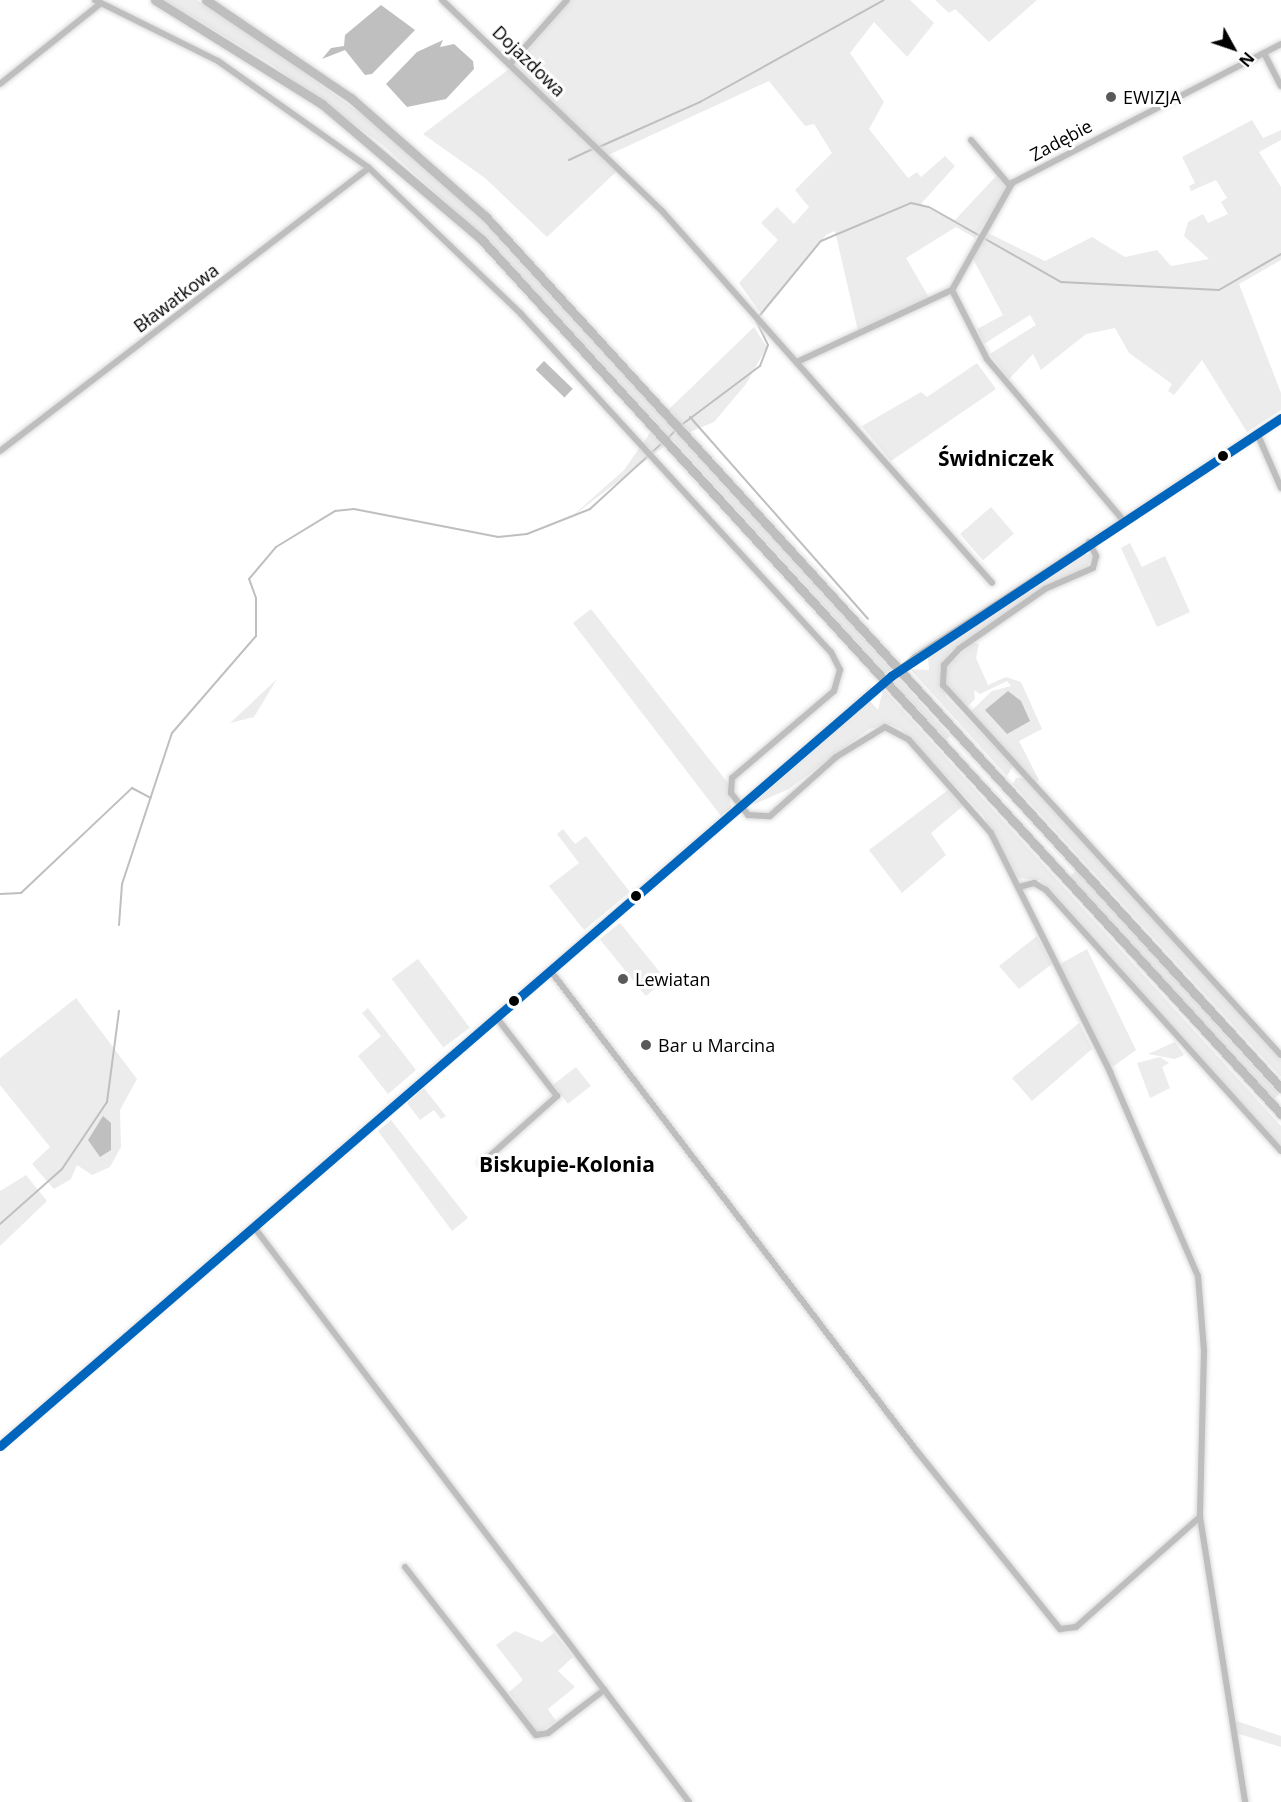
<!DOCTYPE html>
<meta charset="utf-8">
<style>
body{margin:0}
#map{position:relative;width:1281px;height:1802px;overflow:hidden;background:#fff;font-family:"Open Sans",sans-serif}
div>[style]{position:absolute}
.green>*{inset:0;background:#ececec;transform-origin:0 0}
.water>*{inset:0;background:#bfbfbf;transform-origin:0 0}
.stream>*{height:2px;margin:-1px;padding:0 1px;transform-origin:1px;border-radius:1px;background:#bfbfbf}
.roads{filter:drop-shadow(0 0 2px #dbdbdb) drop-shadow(0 0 2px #dbdbdb)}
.minor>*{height:6px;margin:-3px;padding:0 3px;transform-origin:3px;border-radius:3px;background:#bebebe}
.highway>*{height:9px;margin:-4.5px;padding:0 4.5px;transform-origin:4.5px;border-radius:4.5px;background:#bebebe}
.minor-bridge>*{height:6px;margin:-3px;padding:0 3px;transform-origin:3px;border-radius:3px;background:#bebebe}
.bus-1>*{height:9px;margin:-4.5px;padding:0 4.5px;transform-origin:4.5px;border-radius:4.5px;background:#0065bd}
.dots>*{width:16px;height:16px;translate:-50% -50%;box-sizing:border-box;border:3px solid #fff;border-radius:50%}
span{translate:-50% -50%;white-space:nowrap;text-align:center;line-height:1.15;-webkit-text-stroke:6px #fff;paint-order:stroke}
.street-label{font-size:18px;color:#000}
.poi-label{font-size:18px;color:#000}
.left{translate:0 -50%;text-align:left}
.quarter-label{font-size:21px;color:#000;font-weight:700}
.north{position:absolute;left:1203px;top:18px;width:60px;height:60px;-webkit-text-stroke:4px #fff;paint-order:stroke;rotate:130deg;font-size:16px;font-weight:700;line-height:24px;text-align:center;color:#000}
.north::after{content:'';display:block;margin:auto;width:21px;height:27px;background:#000;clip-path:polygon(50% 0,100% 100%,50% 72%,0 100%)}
</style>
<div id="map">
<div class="green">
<div style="clip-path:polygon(164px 0,197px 0,230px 20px,392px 136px,491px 227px,664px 414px,754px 327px,767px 347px,746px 384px,714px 422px,683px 435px,950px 736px,946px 740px,673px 440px,570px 518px,624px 470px,657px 423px,484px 237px,384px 146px,271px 64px)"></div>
<div style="clip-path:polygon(570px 0,910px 0,934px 23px,907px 57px,874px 22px,850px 53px,884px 102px,869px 129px,908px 178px,917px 172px,921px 177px,945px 156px,955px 166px,921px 204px,955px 220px,997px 175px,1006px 189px,975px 238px,956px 227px,906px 258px,931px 301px,858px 331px,835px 231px,826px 235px,762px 315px,739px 283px,778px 240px,761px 223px,777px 207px,794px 224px,809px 207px,795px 190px,832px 153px,814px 124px,805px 126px,769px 81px,604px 157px,617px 171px,547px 237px,485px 178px,423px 134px,517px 63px)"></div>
<div style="clip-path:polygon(935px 0,1037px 0,989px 42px,955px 9px,949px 13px)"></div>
<div style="clip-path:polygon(1252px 120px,1263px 138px,1281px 130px,1281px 140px,1259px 152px,1281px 187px,1281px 260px,1239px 284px,1281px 393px,1281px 410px,1247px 432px,1202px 360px,1174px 395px,1168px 391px,1172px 384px,1129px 353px,1115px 328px,1086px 334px,1041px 370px,1033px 354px,1009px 379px,990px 354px,1036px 325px,1030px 315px,984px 344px,977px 329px,1003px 315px,972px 257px,986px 232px,1045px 261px,1092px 237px,1125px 257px,1157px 250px,1171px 266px,1209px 259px,1184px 236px,1188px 222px,1203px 214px,1208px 223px,1228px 214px,1221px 202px,1227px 198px,1216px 180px,1191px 191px,1189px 186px,1195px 183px,1182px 157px)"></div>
<div style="clip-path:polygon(977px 363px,996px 389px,891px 461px,862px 426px,921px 392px,927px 397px)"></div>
<div style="left:991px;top:507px;width:35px;height:41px;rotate:49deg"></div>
<div style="clip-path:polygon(1130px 543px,1142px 567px,1165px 556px,1190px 612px,1157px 627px,1121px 548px)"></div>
<div style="clip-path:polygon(1082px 553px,1093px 555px,1087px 567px,1045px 586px,950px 652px,939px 671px,946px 697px,1013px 766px,1007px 776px,910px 669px,929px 670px,928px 656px)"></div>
<div style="clip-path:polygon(591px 609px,728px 783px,731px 808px,721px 816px,573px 623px)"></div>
<div style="clip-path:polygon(973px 643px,979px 644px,976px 658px,988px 685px,1006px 677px,1021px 682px,1042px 729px,1019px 741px,1039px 780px,1034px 783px,970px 712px,992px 691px,1011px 686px,1007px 681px,980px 694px,974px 690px,975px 699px,966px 708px,946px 685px,947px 666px)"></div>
<div style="clip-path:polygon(277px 679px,254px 717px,230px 723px)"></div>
<div style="clip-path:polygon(883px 689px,1281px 1126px,1281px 1147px,1051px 890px,1039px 880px,1018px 878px,983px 815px,901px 729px,889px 724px,869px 729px,789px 789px,750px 806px,870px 701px,878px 710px)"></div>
<div style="clip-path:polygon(1016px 778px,1024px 778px,1281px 1058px,1281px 1077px,1013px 784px)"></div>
<div style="clip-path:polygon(948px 790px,963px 806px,931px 833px,946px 855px,902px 893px,869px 850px)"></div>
<div style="clip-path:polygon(563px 829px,575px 844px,586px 836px,630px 892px,584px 930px,549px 886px,579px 863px,557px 834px)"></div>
<div style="left:1077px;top:870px;width:302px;height:10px;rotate:48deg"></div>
<div style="left:620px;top:923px;width:73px;height:26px;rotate:51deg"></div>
<div style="clip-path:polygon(1037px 936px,1052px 964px,1019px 989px,999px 966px)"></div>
<div style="clip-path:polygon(1087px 949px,1136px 1050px,1114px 1066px,1109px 1066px,1058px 965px)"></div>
<div style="left:418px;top:959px;width:86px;height:33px;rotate:53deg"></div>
<div style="clip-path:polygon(76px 998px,137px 1079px,120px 1110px,121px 1147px,110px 1167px,92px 1175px,77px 1165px,71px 1179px,54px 1189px,32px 1164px,50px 1147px,0 1085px,0 1058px)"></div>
<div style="clip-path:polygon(368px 1008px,416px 1070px,388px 1094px,358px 1056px,381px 1036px,362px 1013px)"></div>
<div style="clip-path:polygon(1079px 1023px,1092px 1049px,1032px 1101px,1012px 1078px)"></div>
<div style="clip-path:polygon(1175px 1042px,1184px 1055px,1175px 1059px,1148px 1054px)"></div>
<div style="clip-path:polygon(1160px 1057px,1169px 1063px,1162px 1067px,1170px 1088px,1150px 1098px,1137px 1063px)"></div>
<div style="left:576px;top:1067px;width:24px;height:29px;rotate:52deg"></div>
<div style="clip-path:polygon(424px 1088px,446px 1116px,441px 1119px,434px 1110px,420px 1120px,407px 1103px)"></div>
<div style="clip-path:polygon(391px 1120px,468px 1218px,452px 1231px,378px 1131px)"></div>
<div style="clip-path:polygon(26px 1175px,47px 1201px,0 1246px,0 1191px)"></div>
<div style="clip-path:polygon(515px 1631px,542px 1642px,554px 1633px,573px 1657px,558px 1671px,575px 1687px,548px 1709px,556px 1721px,538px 1733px,509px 1692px,523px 1680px,496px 1645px)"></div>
<div style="clip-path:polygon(1234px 1720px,1281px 1736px,1281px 1747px,1236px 1733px)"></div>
</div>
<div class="water">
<div style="clip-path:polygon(381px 5px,415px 30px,372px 74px,365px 75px,345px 50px,322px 59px,331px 48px,344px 46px,345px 35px)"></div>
<div style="clip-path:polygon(443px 40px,440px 47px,454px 44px,473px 61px,474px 69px,446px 99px,407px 107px,386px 84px,417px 52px)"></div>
<div style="left:544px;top:361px;width:40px;height:12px;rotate:44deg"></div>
<div style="clip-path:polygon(1008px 691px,1021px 701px,1030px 721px,1007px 734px,985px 710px)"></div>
<div style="clip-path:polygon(103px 1116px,111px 1123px,111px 1150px,100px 1157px,88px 1140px)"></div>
</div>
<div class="stream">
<div style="left:599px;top:147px;width:111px;rotate:-24deg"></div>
<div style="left:700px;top:102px;width:210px;rotate:-29deg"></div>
<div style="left:569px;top:160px;width:26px;rotate:-25deg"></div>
<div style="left:690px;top:417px;width:269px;rotate:48.6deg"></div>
<div style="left:680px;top:426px;width:100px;rotate:-36.9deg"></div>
<div style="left:760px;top:366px;width:22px;rotate:-69deg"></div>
<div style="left:768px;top:345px;width:28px;rotate:-116deg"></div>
<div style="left:756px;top:320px;width:102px;rotate:-50.6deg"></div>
<div style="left:821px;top:241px;width:98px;rotate:-22.9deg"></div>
<div style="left:911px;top:203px;width:18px;rotate:13deg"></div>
<div style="left:929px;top:207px;width:152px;rotate:29.6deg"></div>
<div style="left:1061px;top:282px;width:158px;rotate:2.9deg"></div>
<div style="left:1219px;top:290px;width:72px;rotate:-30.1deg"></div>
<div style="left:667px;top:439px;width:13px;rotate:-45deg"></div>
<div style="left:0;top:894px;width:21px;rotate:-3deg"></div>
<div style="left:21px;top:893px;width:153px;rotate:-43.4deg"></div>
<div style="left:132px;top:788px;width:21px;rotate:28deg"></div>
<div style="left:119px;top:925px;width:41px;rotate:-85.8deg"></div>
<div style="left:122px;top:884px;width:159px;rotate:-71.7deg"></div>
<div style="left:172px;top:733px;width:128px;rotate:-49.1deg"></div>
<div style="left:256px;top:636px;width:38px;rotate:-90deg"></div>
<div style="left:256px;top:598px;width:20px;rotate:-110deg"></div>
<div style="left:249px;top:579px;width:42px;rotate:-49.8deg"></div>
<div style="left:276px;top:547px;width:69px;rotate:-31.4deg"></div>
<div style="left:335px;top:511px;width:19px;rotate:-6deg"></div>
<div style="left:354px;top:509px;width:147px;rotate:11deg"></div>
<div style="left:498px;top:537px;width:29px;rotate:-6deg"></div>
<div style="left:527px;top:534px;width:68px;rotate:-21.6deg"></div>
<div style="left:590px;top:509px;width:99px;rotate:-42.5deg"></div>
<div style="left:0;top:1224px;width:83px;rotate:-41.6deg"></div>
<div style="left:62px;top:1169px;width:81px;rotate:-56.1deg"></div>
<div style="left:107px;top:1102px;width:92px;rotate:-82.5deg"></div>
</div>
<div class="roads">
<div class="minor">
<div style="left:95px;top:0;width:137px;rotate:26.4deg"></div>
<div style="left:218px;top:61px;width:185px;rotate:35.3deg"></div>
<div style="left:369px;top:168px;width:211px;rotate:43.8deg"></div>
<div style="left:521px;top:314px;width:459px;rotate:47.5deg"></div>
<div style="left:831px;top:652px;width:20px;rotate:63deg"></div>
<div style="left:840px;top:670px;width:22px;rotate:106deg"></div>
<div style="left:834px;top:691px;width:134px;rotate:139.5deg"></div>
<div style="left:732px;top:778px;width:15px;rotate:94deg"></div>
<div style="left:731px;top:793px;width:28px;rotate:52deg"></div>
<div style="left:748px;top:815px;width:22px;rotate:3deg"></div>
<div style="left:770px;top:816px;width:89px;rotate:-41.8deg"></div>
<div style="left:836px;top:757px;width:57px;rotate:-31.5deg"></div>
<div style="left:885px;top:727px;width:27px;rotate:28deg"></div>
<div style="left:909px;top:740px;width:124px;rotate:48.6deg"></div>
<div style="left:991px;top:833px;width:267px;rotate:63.5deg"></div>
<div style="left:1110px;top:1072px;width:222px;rotate:66.7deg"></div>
<div style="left:1198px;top:1276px;width:74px;rotate:85.4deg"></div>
<div style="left:1204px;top:1350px;width:167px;rotate:91.4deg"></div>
<div style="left:1200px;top:1517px;width:289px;rotate:81deg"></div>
<div style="left:442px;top:0;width:305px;rotate:43.8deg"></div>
<div style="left:662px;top:211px;width:497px;rotate:48.4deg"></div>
<div style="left:1264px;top:53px;width:37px;rotate:63deg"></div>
<div style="left:511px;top:63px;width:84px;rotate:-48.4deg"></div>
<div style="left:0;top:84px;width:129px;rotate:-38.7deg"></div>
<div style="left:971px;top:140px;width:60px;rotate:49.7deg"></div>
<div style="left:799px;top:361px;width:169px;rotate:-24.9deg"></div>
<div style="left:1257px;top:433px;width:60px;rotate:66.4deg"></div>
<div style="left:0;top:451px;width:465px;rotate:-37.5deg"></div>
<div style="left:1123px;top:520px;width:211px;rotate:-130.2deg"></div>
<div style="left:987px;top:359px;width:77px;rotate:-116.9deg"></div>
<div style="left:952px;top:290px;width:123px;rotate:-60.7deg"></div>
<div style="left:1012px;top:183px;width:303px;rotate:-27.3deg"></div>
<div style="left:1089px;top:542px;width:16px;rotate:63deg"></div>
<div style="left:1096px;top:556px;width:12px;rotate:104deg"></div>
<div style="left:1093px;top:568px;width:52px;rotate:156.4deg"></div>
<div style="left:1045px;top:589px;width:105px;rotate:145.1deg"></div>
<div style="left:959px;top:649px;width:22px;rotate:133deg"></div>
<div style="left:944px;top:665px;width:20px;rotate:93deg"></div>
<div style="left:943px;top:685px;width:501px;rotate:47.59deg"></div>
<div style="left:915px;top:657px;width:437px;rotate:-33.1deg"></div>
<div style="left:1019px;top:887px;width:16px;rotate:-15deg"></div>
<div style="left:1034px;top:883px;width:14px;rotate:30deg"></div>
<div style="left:1046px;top:890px;width:351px;rotate:48deg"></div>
<div style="left:550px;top:970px;width:604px;rotate:52.67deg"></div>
<div style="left:916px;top:1450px;width:230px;rotate:51.2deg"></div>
<div style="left:1060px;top:1629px;width:16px;rotate:-7deg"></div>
<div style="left:1076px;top:1627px;width:166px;rotate:-41.6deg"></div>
<div style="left:482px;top:1163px;width:101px;rotate:-41.8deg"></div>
<div style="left:557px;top:1096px;width:98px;rotate:-127.6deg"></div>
<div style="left:254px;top:1227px;width:721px;rotate:52.89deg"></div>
<div style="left:0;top:1446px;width:1153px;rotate:-40.85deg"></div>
<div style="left:405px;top:1567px;width:213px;rotate:52.1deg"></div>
<div style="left:536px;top:1735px;width:12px;rotate:-9deg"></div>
<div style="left:548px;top:1733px;width:71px;rotate:-37.5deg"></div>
</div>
<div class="highway">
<div style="left:155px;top:0;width:197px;rotate:31.9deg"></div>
<div style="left:322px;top:104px;width:209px;rotate:40.3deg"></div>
<div style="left:481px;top:239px;width:1186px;rotate:47.56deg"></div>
<div style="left:206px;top:0;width:175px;rotate:34.1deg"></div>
<div style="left:351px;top:98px;width:179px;rotate:41.4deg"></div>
<div style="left:485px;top:216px;width:1181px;rotate:47.61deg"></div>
</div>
</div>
<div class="minor-bridge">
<div style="left:872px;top:692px;width:55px;rotate:-39.1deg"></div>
</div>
<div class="bus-1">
<div style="left:0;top:1446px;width:1178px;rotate:-40.83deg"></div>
<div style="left:891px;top:676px;width:468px;rotate:-33.5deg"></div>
</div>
<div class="dots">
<div style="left:1111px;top:97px;background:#595959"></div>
<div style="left:1223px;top:456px;background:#000"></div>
<div style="left:636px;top:896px;background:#000"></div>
<div style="left:623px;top:979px;background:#595959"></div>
<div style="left:514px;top:1001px;background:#000"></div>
<div style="left:646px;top:1045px;background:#595959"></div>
</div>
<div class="street-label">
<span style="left:529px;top:61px;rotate:44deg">Dojazdowa</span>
<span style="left:1061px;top:140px;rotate:-28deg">Zadębie</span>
<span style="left:176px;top:298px;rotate:-37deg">Bławatkowa</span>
</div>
<div class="poi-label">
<span class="left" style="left:1123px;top:97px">EWIZJA</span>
<span class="left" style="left:635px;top:979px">Lewiatan</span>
<span class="left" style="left:658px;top:1045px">Bar u Marcina</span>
</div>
<div class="quarter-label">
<span style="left:996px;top:458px">Świdniczek</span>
<span style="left:567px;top:1164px">Biskupie-Kolonia</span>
</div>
<div class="north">N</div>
</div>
